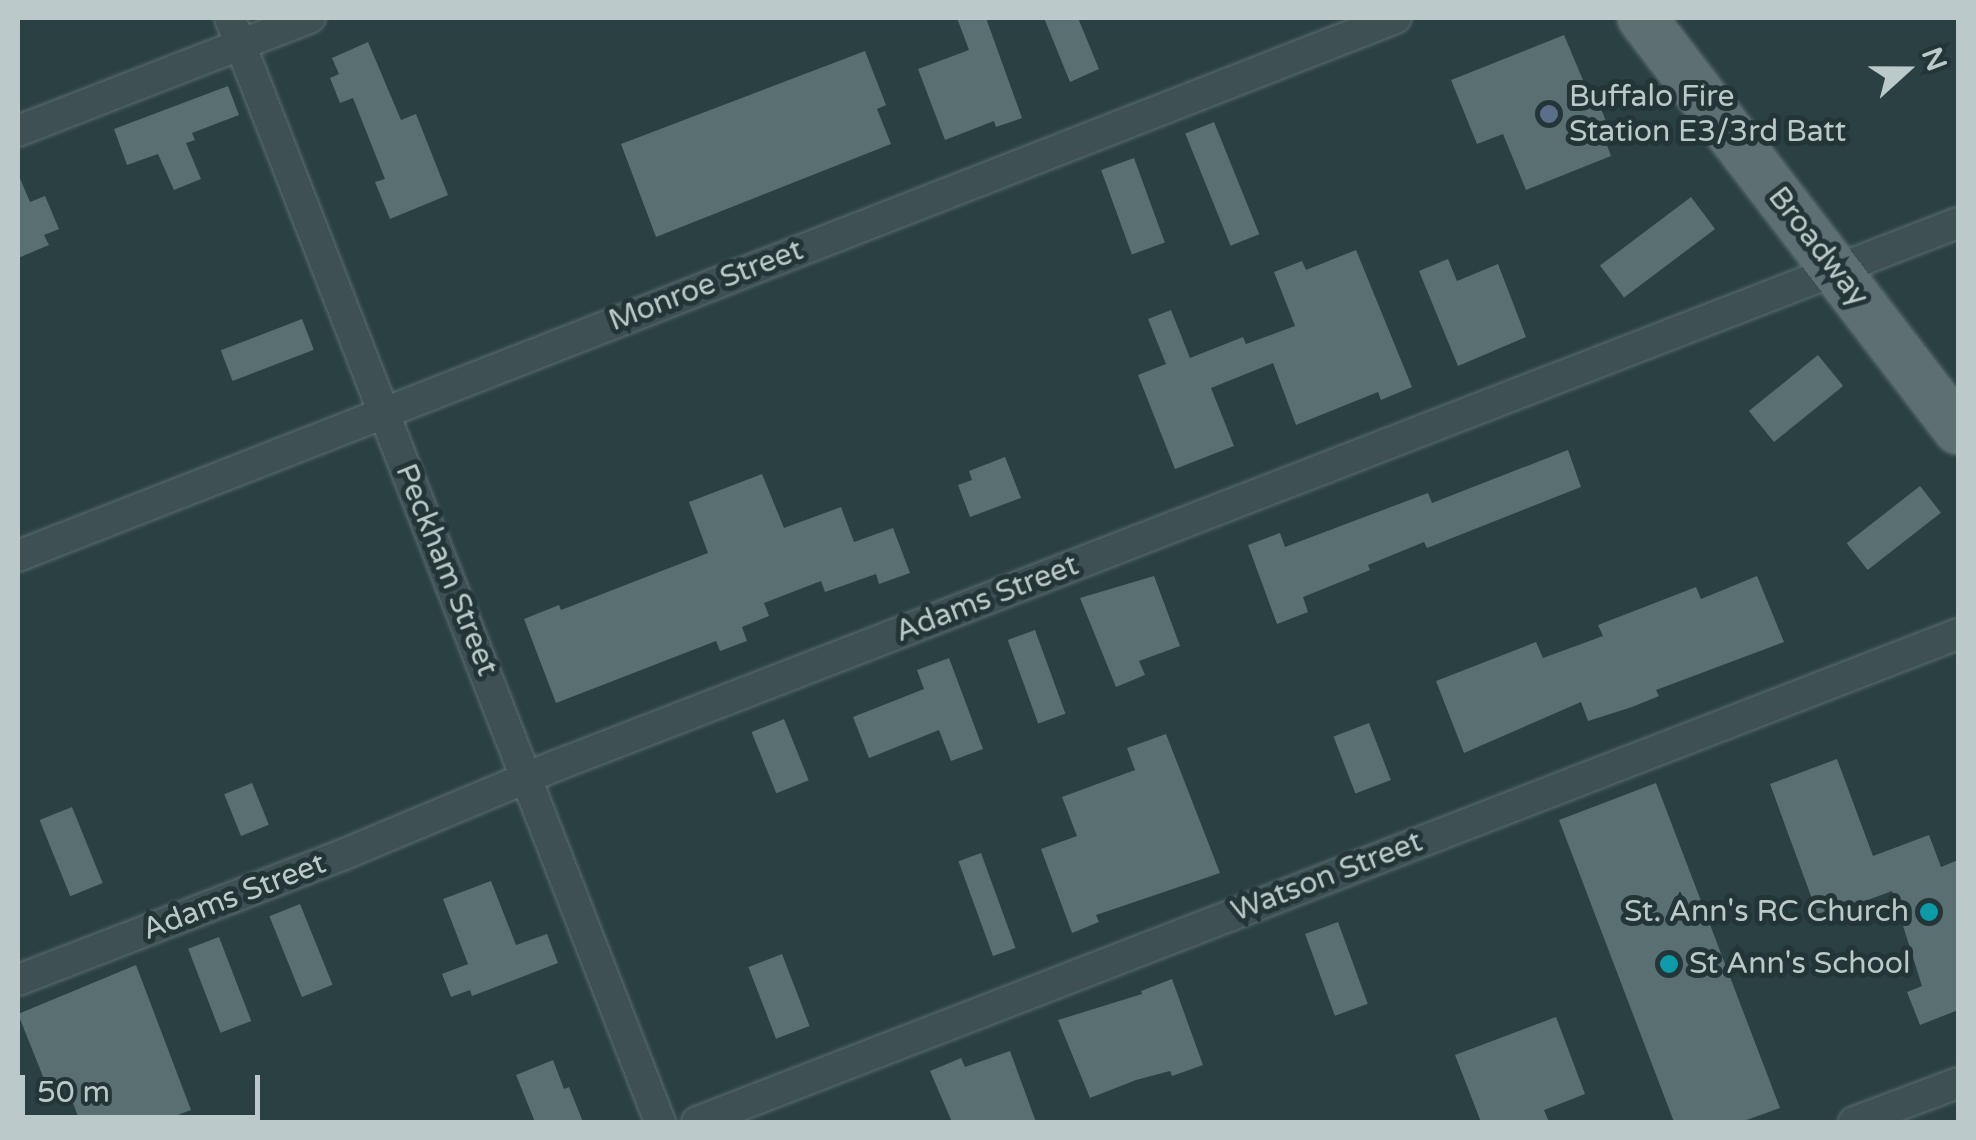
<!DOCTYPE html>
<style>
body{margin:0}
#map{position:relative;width:1976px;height:1140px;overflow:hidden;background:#2a4042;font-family:"Varela Round",sans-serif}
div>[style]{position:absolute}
.building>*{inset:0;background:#596f71;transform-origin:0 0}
.roads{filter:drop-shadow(0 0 2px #5d6d6f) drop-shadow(0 0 2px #5d6d6f)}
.street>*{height:30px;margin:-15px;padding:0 15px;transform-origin:15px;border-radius:15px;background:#3e5052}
.primary>*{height:48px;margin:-24px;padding:0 24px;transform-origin:24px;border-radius:24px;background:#5d6f71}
.dots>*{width:28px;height:28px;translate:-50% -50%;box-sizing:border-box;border:5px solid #233537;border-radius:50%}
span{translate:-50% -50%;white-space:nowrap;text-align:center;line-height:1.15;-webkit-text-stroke:10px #233537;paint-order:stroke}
.poi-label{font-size:30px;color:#bcc9cb}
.left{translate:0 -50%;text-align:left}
.right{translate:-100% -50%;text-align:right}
.street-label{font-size:30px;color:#bcc9cb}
.frame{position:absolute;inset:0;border:20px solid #bcc9cb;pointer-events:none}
.north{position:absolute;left:1856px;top:20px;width:100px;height:100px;-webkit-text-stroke:8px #233537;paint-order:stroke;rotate:69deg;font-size:28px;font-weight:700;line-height:40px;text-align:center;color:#bcc9cb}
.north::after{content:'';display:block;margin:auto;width:35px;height:45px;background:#bcc9cb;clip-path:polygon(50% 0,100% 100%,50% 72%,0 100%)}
.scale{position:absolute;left:20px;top:1075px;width:240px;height:45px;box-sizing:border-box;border:5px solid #bcc9cb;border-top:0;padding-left:12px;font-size:30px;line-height:35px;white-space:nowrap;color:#bcc9cb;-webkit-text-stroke:8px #233537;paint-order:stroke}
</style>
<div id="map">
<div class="building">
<div style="clip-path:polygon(957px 18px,986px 18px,1022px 118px,996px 127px,994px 121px,945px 140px,918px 69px,969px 50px)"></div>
<div style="clip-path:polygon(1044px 18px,1078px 18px,1099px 69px,1070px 82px)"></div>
<div style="clip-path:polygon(1564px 35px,1588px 92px,1594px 90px,1610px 132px,1603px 135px,1611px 156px,1526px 190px,1503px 134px,1477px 144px,1451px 80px)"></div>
<div style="clip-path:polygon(368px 42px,401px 120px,416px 114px,448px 195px,390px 219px,375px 182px,385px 179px,353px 98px,340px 103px,330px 78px,339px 74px,332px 58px)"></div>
<div style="clip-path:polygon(865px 51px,886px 105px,877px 109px,891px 144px,656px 237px,621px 144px)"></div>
<div style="clip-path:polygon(228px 86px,239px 115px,192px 133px,195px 140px,186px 143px,201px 179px,174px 190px,158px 154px,127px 165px,114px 129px)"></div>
<div style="left:1214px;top:122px;width:121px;height:31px;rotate:68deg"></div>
<div style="left:1134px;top:158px;width:90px;height:35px;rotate:70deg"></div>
<div style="clip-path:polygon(18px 174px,30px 202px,45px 196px,59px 229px,44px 235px,49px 245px,18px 258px)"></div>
<div style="left:1691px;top:197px;width:40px;height:114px;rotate:53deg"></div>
<div style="clip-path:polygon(1356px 250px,1412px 387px,1381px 400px,1378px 392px,1296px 425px,1273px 363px,1211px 388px,1234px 446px,1175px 469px,1138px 375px,1166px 364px,1148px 319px,1171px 310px,1190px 358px,1243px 337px,1246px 344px,1295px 326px,1274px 272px,1302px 261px,1306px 270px)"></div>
<div style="clip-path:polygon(1448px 259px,1457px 281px,1498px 264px,1526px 337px,1458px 366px,1419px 271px)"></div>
<div style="left:302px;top:319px;width:33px;height:87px;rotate:69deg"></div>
<div style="left:1818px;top:355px;width:40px;height:89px;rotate:51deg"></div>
<div style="clip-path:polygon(1568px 450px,1581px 487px,1427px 548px,1424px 542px,1368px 565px,1370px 570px,1303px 597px,1308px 612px,1277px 624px,1248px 545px,1280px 533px,1285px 547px,1428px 493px,1432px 503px)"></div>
<div style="clip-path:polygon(1005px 457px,1021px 498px,970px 517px,958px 485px,972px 480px,969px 471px)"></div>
<div style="clip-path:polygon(762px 474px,784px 528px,841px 507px,854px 542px,893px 528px,910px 573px,879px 584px,876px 574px,825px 592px,821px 581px,764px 603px,769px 616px,742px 627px,747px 641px,720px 651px,716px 641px,556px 703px,524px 619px,559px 605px,561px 610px,708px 553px,689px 502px)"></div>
<div style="left:1920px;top:486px;width:34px;height:93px;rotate:52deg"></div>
<div style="clip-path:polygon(1154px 576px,1180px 646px,1139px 661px,1145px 675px,1116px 687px,1080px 598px)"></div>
<div style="clip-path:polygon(1757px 576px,1784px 642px,1656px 690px,1659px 696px,1632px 707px,1588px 721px,1581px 702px,1464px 753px,1436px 681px,1536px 642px,1543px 658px,1603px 636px,1598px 625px,1696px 587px,1701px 599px)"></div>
<div style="left:1035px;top:630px;width:89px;height:29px;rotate:70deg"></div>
<div style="clip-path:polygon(949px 658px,983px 749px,951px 761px,939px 730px,869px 758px,853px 717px,924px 689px,917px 670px)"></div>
<div style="left:784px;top:719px;width:66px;height:35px;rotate:68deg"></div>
<div style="left:1369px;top:723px;width:61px;height:38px;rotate:69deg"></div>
<div style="clip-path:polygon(1166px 734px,1220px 873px,1096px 915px,1099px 922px,1072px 933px,1041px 849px,1077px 836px,1062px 797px,1135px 770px,1127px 748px)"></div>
<div style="clip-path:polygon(1837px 759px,1873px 856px,1929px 835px,1941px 867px,1958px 860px,1958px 1010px,1920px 1025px,1907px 992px,1922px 986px,1892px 891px,1819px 918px,1770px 784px)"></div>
<div style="left:252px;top:783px;width:45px;height:30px;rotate:68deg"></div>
<div style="clip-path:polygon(1656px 783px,1780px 1108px,1741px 1122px,1674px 1122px,1559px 820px)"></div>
<div style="left:72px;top:807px;width:82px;height:35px;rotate:68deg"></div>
<div style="left:981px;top:853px;width:101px;height:24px;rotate:70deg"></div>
<div style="clip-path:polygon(491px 881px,516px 945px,547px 934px,558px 963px,472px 996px,470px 990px,451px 997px,442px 974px,468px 964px,443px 899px)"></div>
<div style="left:300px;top:904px;width:87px;height:33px;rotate:68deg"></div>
<div style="left:1338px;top:922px;width:87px;height:35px;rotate:70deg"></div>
<div style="left:219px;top:937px;width:90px;height:33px;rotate:69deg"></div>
<div style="left:782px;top:954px;width:77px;height:36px;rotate:69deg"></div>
<div style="clip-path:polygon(136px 965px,191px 1110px,160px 1122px,80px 1122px,67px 1087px,50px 1094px,18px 1014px)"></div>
<div style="clip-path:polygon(1172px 979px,1203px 1065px,1172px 1076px,1170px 1071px,1136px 1080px,1090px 1098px,1058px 1020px,1142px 994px,1141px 991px)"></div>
<div style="clip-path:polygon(1556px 1017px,1585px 1094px,1544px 1110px,1549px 1122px,1481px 1122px,1455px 1055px)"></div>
<div style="clip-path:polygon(1010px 1051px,1036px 1122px,952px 1122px,930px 1071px,961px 1058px,965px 1067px)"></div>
<div style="clip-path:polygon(553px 1060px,564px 1089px,569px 1087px,583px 1122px,535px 1122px,516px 1075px)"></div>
</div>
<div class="roads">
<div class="street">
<div style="left:230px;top:18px;width:1185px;rotate:68.72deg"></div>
<div style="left:18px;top:131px;width:313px;rotate:-21.2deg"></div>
<div style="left:18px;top:556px;width:1479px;rotate:-21.33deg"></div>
<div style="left:18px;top:980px;width:347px;rotate:-21.1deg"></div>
<div style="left:342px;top:855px;width:231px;rotate:-22.7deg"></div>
<div style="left:555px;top:766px;width:1504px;rotate:-21.16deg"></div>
<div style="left:697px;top:1122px;width:1352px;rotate:-21.16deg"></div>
<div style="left:1854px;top:1122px;width:111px;rotate:-20.6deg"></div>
</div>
<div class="primary">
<div style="left:1642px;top:18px;width:519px;rotate:52.51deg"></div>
</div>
</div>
<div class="dots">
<div style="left:1549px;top:114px;background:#5c6f8a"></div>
<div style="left:1929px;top:912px;background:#0f9aa8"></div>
<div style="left:1669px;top:964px;background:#0f9aa8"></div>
</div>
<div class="poi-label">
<span class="left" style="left:1569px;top:114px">Buffalo Fire<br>Station E3/3rd Batt</span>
<span class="right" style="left:1909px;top:912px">St. Ann's RC Church</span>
<span class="left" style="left:1689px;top:964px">St Ann's School</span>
</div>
<div class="street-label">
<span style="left:1818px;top:247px;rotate:52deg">Broadway</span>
<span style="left:706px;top:286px;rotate:-21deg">Monroe Street</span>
<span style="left:446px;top:570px;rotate:68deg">Peckham Street</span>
<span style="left:987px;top:599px;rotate:-21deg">Adams Street</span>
<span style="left:1327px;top:877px;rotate:-21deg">Watson Street</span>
<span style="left:234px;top:897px;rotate:-21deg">Adams Street</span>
</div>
<div class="frame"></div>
<div class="north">N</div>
<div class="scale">50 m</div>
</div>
